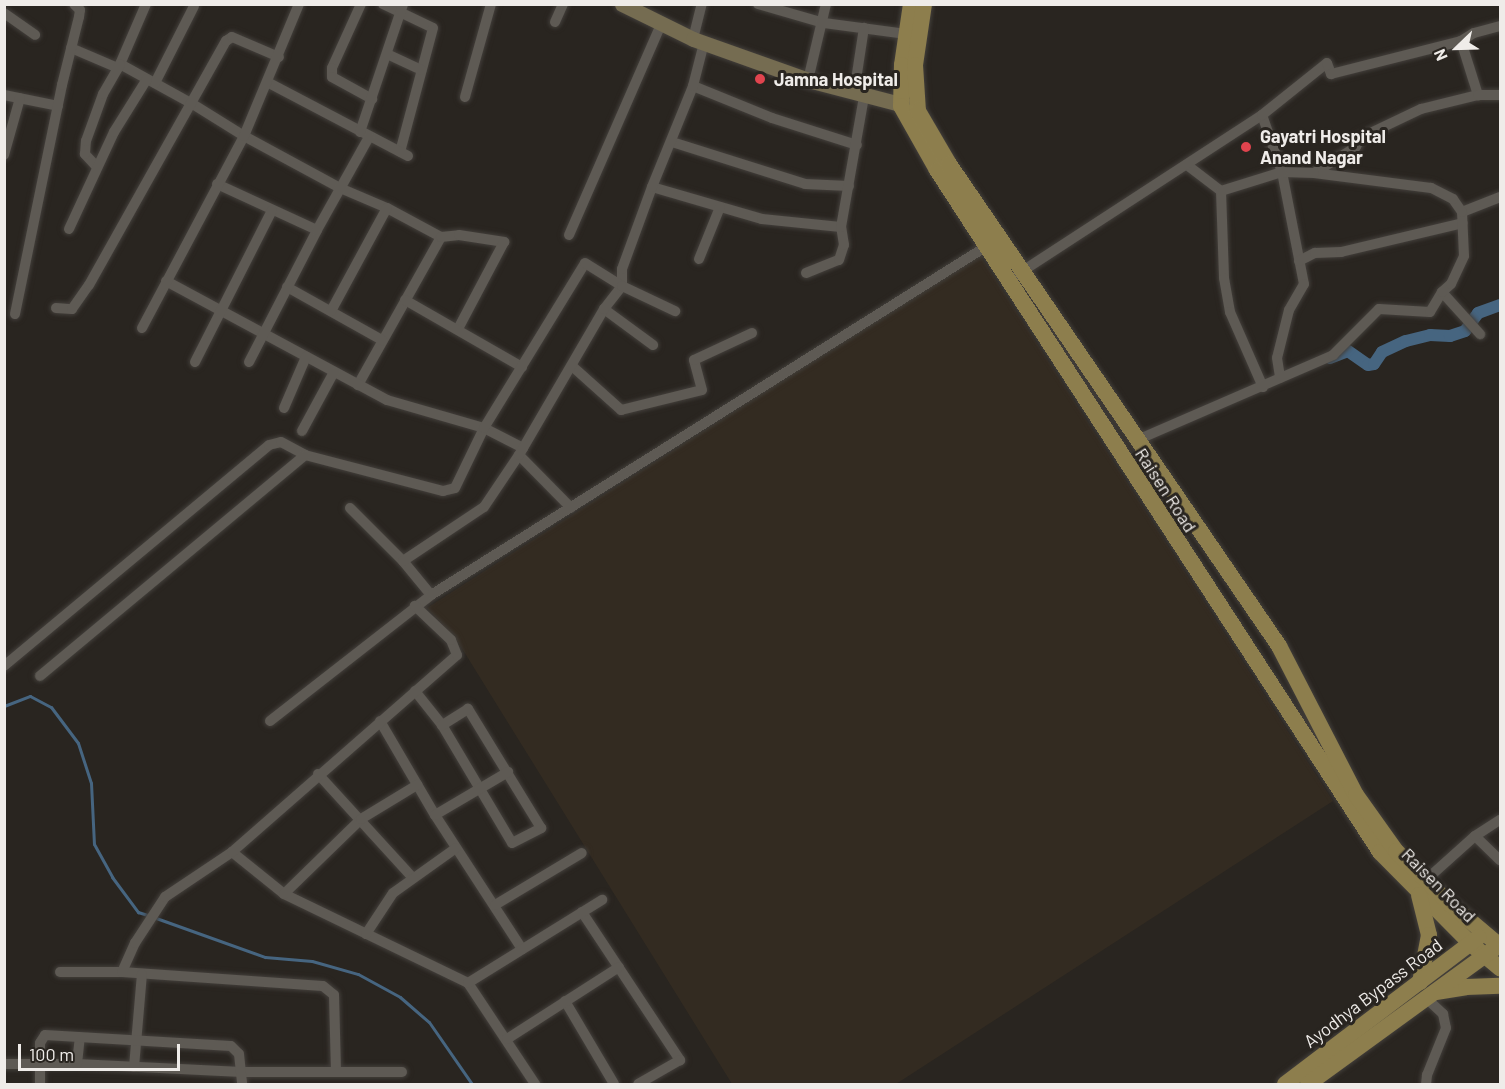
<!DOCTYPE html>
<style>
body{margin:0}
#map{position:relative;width:1505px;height:1089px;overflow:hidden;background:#292520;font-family:Barlow,sans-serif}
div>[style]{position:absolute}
.built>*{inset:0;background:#332b21}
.stream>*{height:3px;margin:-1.5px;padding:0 1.5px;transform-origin:1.5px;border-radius:1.5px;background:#466580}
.canal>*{height:12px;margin:-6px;padding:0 6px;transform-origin:6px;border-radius:6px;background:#466580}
.roads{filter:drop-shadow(0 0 2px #433f3b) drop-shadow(0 0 2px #433f3b)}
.street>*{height:10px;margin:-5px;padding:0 5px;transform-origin:5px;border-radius:5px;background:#5e5a54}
.secondary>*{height:15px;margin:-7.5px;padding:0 7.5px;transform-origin:7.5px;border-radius:7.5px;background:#756c51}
.primary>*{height:16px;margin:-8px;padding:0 8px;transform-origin:8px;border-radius:8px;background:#8d7e4d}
.dots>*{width:16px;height:16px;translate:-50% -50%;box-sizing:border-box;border:3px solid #292520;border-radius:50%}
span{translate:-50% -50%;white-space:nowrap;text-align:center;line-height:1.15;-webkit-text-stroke:6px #292520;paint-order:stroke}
.poi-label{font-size:18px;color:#efece9;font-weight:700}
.left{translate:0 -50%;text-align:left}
.street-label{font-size:18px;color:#efece9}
.frame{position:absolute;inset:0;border:6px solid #efece9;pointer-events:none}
.north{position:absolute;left:1427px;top:18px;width:60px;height:60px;-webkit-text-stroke:4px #292520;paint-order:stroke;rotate:247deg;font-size:16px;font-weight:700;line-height:24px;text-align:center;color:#efece9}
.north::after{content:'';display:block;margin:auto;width:21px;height:27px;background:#efece9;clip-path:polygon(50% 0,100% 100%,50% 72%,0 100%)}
.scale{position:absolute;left:18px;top:1044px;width:162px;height:27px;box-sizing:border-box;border:3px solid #efece9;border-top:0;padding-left:8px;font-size:18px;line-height:21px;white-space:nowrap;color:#efece9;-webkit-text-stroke:4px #292520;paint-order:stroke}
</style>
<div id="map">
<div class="built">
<div style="clip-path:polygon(979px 254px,1333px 801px,896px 1084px,732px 1084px,458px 642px,427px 608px)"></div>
</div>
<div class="stream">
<div style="left:4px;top:706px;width:28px;rotate:-21deg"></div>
<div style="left:30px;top:696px;width:24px;rotate:28deg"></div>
<div style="left:51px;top:707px;width:45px;rotate:53.1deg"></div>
<div style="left:78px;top:743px;width:42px;rotate:72deg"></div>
<div style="left:91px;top:783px;width:61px;rotate:87.2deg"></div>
<div style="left:94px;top:844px;width:38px;rotate:61deg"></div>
<div style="left:112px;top:877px;width:44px;rotate:53.4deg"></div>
<div style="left:138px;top:912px;width:13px;rotate:18deg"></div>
<div style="left:156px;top:918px;width:116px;rotate:19.7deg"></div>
<div style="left:265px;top:957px;width:47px;rotate:4.9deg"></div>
<div style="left:312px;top:961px;width:48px;rotate:15.8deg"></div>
<div style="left:358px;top:974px;width:48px;rotate:28.7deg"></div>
<div style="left:400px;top:997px;width:38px;rotate:41deg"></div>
<div style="left:429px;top:1022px;width:75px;rotate:55.3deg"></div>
</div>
<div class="canal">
<div style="left:1330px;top:358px;width:19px;rotate:-21deg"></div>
<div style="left:1348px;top:351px;width:24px;rotate:35deg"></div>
<div style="left:1368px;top:365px;width:6px;rotate:-9deg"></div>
<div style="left:1374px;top:364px;width:14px;rotate:-56deg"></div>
<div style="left:1382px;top:352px;width:26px;rotate:-25deg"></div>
<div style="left:1406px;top:341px;width:25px;rotate:-14deg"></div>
<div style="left:1430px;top:335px;width:20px;rotate:3deg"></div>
<div style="left:1450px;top:336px;width:16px;rotate:-18deg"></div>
<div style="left:1465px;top:331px;width:22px;rotate:-54deg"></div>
<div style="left:1478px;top:313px;width:23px;rotate:-20deg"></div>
</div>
<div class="roads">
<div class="street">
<div style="left:146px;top:4px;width:65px;rotate:113.4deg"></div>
<div style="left:120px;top:64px;width:81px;rotate:28.8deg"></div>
<div style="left:191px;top:103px;width:62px;rotate:31.9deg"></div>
<div style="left:244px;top:136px;width:109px;rotate:28.4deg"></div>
<div style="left:340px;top:188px;width:51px;rotate:23.1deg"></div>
<div style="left:387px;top:208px;width:61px;rotate:28.2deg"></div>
<div style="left:441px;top:237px;width:170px;rotate:119.3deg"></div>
<div style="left:361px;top:4px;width:70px;rotate:114.4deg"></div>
<div style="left:332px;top:68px;width:9px;rotate:90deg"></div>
<div style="left:332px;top:77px;width:46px;rotate:28.8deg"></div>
<div style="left:383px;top:4px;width:55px;rotate:25.6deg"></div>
<div style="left:433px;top:28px;width:128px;rotate:104.9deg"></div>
<div style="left:758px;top:4px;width:69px;rotate:16.1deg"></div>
<div style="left:824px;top:23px;width:83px;rotate:7.6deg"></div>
<div style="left:4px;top:13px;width:38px;rotate:35deg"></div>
<div style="left:555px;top:22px;width:20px;rotate:-66deg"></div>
<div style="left:693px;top:39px;width:36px;rotate:-76deg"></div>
<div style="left:1461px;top:41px;width:57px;rotate:72.5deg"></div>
<div style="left:71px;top:48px;width:51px;rotate:23.1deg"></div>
<div style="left:387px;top:54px;width:38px;rotate:25deg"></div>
<div style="left:808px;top:80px;width:78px;rotate:-76.7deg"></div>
<div style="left:155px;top:83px;width:86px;rotate:-63.1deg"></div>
<div style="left:269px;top:83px;width:157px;rotate:27.7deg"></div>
<div style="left:693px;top:86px;width:85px;rotate:22.1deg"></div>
<div style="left:772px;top:118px;width:89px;rotate:17.6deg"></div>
<div style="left:854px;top:93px;width:66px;rotate:-81.3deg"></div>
<div style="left:4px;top:95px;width:55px;rotate:11.5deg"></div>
<div style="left:465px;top:97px;width:97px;rotate:-74.4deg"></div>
<div style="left:1262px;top:115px;width:60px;rotate:70.7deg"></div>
<div style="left:1282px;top:172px;width:114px;rotate:78.9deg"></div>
<div style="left:1304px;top:284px;width:30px;rotate:120deg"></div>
<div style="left:1289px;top:310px;width:49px;rotate:104deg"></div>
<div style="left:1277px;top:358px;width:20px;rotate:81deg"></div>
<div style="left:360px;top:132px;width:135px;rotate:-71.4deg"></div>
<div style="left:672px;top:142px;width:139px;rotate:17.5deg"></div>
<div style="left:805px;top:184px;width:44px;rotate:2.6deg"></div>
<div style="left:4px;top:155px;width:59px;rotate:-74.3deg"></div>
<div style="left:1187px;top:165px;width:43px;rotate:37.4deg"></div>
<div style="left:1221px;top:191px;width:87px;rotate:88deg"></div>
<div style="left:1224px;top:278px;width:35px;rotate:80deg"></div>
<div style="left:1230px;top:312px;width:82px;rotate:66.3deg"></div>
<div style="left:97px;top:167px;width:18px;rotate:-133deg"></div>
<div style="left:85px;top:154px;width:13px;rotate:-86deg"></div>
<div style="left:86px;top:141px;width:50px;rotate:-70.1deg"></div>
<div style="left:103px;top:94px;width:34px;rotate:-60deg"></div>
<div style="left:1314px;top:173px;width:49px;rotate:-31.8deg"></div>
<div style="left:1356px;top:147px;width:10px;rotate:-66deg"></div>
<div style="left:1360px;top:138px;width:68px;rotate:-25.4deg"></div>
<div style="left:1421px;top:109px;width:59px;rotate:-13.8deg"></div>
<div style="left:1478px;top:95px;width:22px"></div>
<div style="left:217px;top:184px;width:110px;rotate:24.7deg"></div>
<div style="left:652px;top:187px;width:115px;rotate:16.2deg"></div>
<div style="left:762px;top:219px;width:79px;rotate:5.8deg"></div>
<div style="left:1462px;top:212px;width:41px;rotate:-21.5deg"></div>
<div style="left:69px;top:229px;width:107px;rotate:-65.1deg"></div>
<div style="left:114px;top:132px;width:62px;rotate:-58.1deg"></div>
<div style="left:569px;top:235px;width:230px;rotate:-66.4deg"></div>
<div style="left:441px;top:237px;width:18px;rotate:-6deg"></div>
<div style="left:459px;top:235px;width:46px;rotate:8.8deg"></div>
<div style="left:504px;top:242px;width:98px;rotate:117.9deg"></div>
<div style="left:699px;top:259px;width:56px;rotate:-68deg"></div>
<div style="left:1299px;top:261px;width:18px;rotate:-27deg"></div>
<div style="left:1315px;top:253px;width:26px;rotate:-2deg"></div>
<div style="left:1341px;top:252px;width:125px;rotate:-13.4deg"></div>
<div style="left:806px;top:273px;width:35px;rotate:-22deg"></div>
<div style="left:839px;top:260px;width:16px;rotate:-72deg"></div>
<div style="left:844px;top:245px;width:18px;rotate:-99deg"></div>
<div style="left:841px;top:227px;width:133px;rotate:-80deg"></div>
<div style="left:1018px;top:274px;width:291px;rotate:-33.1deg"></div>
<div style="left:1262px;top:115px;width:83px;rotate:-38.7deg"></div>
<div style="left:1327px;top:63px;width:12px;rotate:70deg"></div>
<div style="left:1331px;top:74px;width:134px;rotate:-14.2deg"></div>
<div style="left:1461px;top:41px;width:15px;rotate:-32deg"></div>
<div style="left:1474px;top:33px;width:27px;rotate:-15deg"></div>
<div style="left:166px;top:281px;width:251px;rotate:28.3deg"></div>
<div style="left:387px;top:400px;width:101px;rotate:16.1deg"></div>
<div style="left:484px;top:428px;width:44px;rotate:27.1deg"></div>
<div style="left:287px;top:287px;width:109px;rotate:29.2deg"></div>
<div style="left:1442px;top:292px;width:57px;rotate:47.9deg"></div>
<div style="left:405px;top:300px;width:135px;rotate:29.8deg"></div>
<div style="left:56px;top:308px;width:16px;rotate:4deg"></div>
<div style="left:72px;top:309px;width:29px;rotate:-55deg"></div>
<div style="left:89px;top:285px;width:280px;rotate:-60.7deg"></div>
<div style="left:226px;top:41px;width:7px;rotate:-34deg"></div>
<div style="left:232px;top:37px;width:51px;rotate:23.1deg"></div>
<div style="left:604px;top:309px;width:61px;rotate:36.3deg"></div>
<div style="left:331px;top:311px;width:117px;rotate:-61.5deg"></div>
<div style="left:15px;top:314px;width:234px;rotate:-78.4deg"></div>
<div style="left:62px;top:85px;width:70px;rotate:-76deg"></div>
<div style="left:79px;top:17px;width:7px;rotate:-82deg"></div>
<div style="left:80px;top:10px;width:8px;rotate:-135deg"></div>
<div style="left:142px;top:328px;width:217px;rotate:-62deg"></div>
<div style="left:244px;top:136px;width:143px;rotate:-67.4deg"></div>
<div style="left:195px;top:362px;width:170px;rotate:-63.1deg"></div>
<div style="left:249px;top:362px;width:148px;rotate:-62.7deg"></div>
<div style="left:317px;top:230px;width:107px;rotate:-60.8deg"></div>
<div style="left:572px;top:366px;width:66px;rotate:41.9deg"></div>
<div style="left:621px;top:410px;width:83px;rotate:-13.9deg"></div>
<div style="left:702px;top:390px;width:31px;rotate:-105deg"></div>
<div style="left:694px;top:360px;width:64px;rotate:-25deg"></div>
<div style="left:284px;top:408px;width:56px;rotate:-66.7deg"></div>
<div style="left:302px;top:431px;width:67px;rotate:-61.5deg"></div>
<div style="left:1137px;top:440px;width:214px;rotate:-23.4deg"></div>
<div style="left:1333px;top:355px;width:65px;rotate:-45deg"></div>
<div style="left:1379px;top:309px;width:51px;rotate:3.4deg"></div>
<div style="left:1430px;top:312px;width:23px;rotate:-59deg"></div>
<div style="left:1442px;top:292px;width:12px;rotate:-42deg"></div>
<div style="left:1451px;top:284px;width:31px;rotate:-65deg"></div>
<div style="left:1464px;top:256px;width:44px;rotate:-92.6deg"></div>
<div style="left:1462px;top:212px;width:16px;rotate:-125deg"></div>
<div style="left:1453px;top:199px;width:25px;rotate:-153deg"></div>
<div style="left:1431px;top:188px;width:118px;rotate:-172.7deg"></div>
<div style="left:1314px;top:173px;width:32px;rotate:-178deg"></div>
<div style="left:1282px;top:172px;width:64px;rotate:162.7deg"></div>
<div style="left:519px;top:455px;width:74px;rotate:45.5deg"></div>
<div style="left:350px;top:508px;width:75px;rotate:45deg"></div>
<div style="left:403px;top:561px;width:44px;rotate:50.5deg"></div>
<div style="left:403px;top:561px;width:97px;rotate:-33.7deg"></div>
<div style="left:484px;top:507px;width:63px;rotate:-56.1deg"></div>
<div style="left:519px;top:455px;width:169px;rotate:-59.8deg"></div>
<div style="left:604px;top:309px;width:29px;rotate:-52deg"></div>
<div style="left:622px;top:286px;width:17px;rotate:-90deg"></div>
<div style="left:622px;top:269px;width:87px;rotate:-69.9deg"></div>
<div style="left:652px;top:187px;width:109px;rotate:-67.9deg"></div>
<div style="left:693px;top:86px;width:44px;rotate:-75.7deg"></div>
<div style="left:4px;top:666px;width:345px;rotate:-39.8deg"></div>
<div style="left:269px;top:445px;width:12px;rotate:-14deg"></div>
<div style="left:281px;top:442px;width:27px;rotate:28deg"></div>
<div style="left:305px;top:455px;width:143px;rotate:14.6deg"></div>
<div style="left:443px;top:491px;width:12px;rotate:-14deg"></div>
<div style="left:455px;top:488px;width:67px;rotate:-64.2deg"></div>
<div style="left:484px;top:428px;width:193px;rotate:-58.5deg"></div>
<div style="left:585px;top:263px;width:44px;rotate:31.9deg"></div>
<div style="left:622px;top:286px;width:59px;rotate:25.3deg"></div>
<div style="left:40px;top:676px;width:345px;rotate:-39.8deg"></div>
<div style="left:415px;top:691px;width:43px;rotate:51.5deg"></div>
<div style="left:442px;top:725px;width:137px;rotate:59.3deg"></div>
<div style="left:512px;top:843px;width:33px;rotate:-27deg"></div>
<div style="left:541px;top:828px;width:140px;rotate:-121.5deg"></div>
<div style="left:468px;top:709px;width:31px;rotate:148deg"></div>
<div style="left:270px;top:721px;width:204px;rotate:-38deg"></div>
<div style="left:431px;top:595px;width:660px;rotate:-32.12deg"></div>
<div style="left:380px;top:721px;width:109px;rotate:59.7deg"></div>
<div style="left:435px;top:815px;width:160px;rotate:57deg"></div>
<div style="left:318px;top:774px;width:141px;rotate:47.6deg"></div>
<div style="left:435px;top:815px;width:85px;rotate:-30.5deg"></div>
<div style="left:1475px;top:836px;width:35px;rotate:44deg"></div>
<div style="left:232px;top:852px;width:67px;rotate:38.9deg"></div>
<div style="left:284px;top:894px;width:204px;rotate:25.8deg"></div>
<div style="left:468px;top:983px;width:121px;rotate:56.4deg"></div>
<div style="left:1427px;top:879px;width:64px;rotate:-41.9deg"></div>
<div style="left:1475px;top:836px;width:30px;rotate:-33deg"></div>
<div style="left:284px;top:894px;width:107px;rotate:-44.2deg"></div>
<div style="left:361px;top:819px;width:66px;rotate:-31.3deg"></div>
<div style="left:495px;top:905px;width:101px;rotate:-30.9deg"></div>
<div style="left:582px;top:912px;width:178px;rotate:56.5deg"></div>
<div style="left:680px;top:1060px;width:48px;rotate:150.3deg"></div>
<div style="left:366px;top:934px;width:49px;rotate:-56.6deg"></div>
<div style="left:393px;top:893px;width:77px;rotate:-35.5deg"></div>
<div style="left:60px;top:972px;width:62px"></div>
<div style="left:122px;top:972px;width:201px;rotate:4deg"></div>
<div style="left:323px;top:986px;width:14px;rotate:39deg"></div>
<div style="left:334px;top:995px;width:77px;rotate:88.5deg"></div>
<div style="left:122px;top:972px;width:32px;rotate:-66deg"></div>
<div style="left:135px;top:943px;width:55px;rotate:-56.9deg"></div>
<div style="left:165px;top:897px;width:81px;rotate:-33.9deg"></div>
<div style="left:232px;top:852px;width:299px;rotate:-41.2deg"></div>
<div style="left:457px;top:655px;width:16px;rotate:-112deg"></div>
<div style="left:451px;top:640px;width:50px;rotate:-136.6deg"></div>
<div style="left:468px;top:983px;width:158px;rotate:-31.8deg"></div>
<div style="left:1425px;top:997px;width:25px;rotate:43deg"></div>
<div style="left:1443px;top:1014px;width:14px;rotate:78deg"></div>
<div style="left:1446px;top:1028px;width:51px;rotate:112deg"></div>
<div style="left:1427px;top:1075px;width:9px;rotate:96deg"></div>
<div style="left:565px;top:1001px;width:96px;rotate:59.4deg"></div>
<div style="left:507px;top:1039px;width:133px;rotate:-32.7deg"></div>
<div style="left:4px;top:1064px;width:73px"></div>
<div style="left:77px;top:1064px;width:165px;rotate:2.8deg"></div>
<div style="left:242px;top:1072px;width:160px"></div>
<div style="left:77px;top:1064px;width:27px;rotate:-84deg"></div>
<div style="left:134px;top:1067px;width:93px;rotate:-85.1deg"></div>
<div style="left:40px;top:1084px;width:41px;rotate:-90deg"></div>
<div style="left:40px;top:1043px;width:9px;rotate:-58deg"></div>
<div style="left:45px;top:1035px;width:186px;rotate:3.4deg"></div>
<div style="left:231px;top:1046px;width:11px;rotate:45deg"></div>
<div style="left:239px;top:1054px;width:30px;rotate:84deg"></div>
</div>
<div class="secondary">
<div style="left:622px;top:4px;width:79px;rotate:26.2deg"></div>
<div style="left:693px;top:39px;width:122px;rotate:19.6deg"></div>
<div style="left:808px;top:80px;width:107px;rotate:14.6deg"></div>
</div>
<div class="primary">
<div style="left:911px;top:4px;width:62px;rotate:98.4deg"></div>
<div style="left:902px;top:65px;width:41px;rotate:91.4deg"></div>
<div style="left:901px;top:106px;width:73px;rotate:60.6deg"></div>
<div style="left:937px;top:170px;width:813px;rotate:56.99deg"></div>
<div style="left:1380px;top:852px;width:129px;rotate:45.3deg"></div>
<div style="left:1471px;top:944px;width:38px;rotate:40deg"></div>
<div style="left:924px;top:4px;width:62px;rotate:98.4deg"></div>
<div style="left:915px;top:65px;width:46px;rotate:86.3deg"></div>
<div style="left:918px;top:111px;width:61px;rotate:59.7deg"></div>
<div style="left:949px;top:164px;width:584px;rotate:55.6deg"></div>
<div style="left:1279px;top:646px;width:168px;rotate:62.7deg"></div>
<div style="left:1356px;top:795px;width:69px;rotate:54.5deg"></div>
<div style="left:1396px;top:851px;width:76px;rotate:44.5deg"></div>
<div style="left:1450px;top:904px;width:65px;rotate:40deg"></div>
<div style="left:1419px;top:895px;width:41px;rotate:76deg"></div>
<div style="left:1429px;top:935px;width:48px;rotate:100.8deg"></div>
<div style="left:1436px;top:992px;width:30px;rotate:-9deg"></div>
<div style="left:1466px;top:987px;width:34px;rotate:-2deg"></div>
<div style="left:1285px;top:1084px;width:243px;rotate:-37.2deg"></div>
<div style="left:1308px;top:1084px;width:230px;rotate:-36deg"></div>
</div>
</div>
<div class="dots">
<div style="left:760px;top:79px;background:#e0444e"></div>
<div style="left:1246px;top:147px;background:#e0444e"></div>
</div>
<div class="poi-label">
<span class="left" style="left:774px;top:79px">Jamna Hospital</span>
<span class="left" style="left:1260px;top:147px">Gayatri Hospital<br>Anand Nagar</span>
</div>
<div class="street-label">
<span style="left:1166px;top:490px;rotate:57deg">Raisen Road</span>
<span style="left:1439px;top:885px;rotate:45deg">Raisen Road</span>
<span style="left:1373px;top:993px;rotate:-37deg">Ayodhya Bypass Road</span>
</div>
<div class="frame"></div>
<div class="north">N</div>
<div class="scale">100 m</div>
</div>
